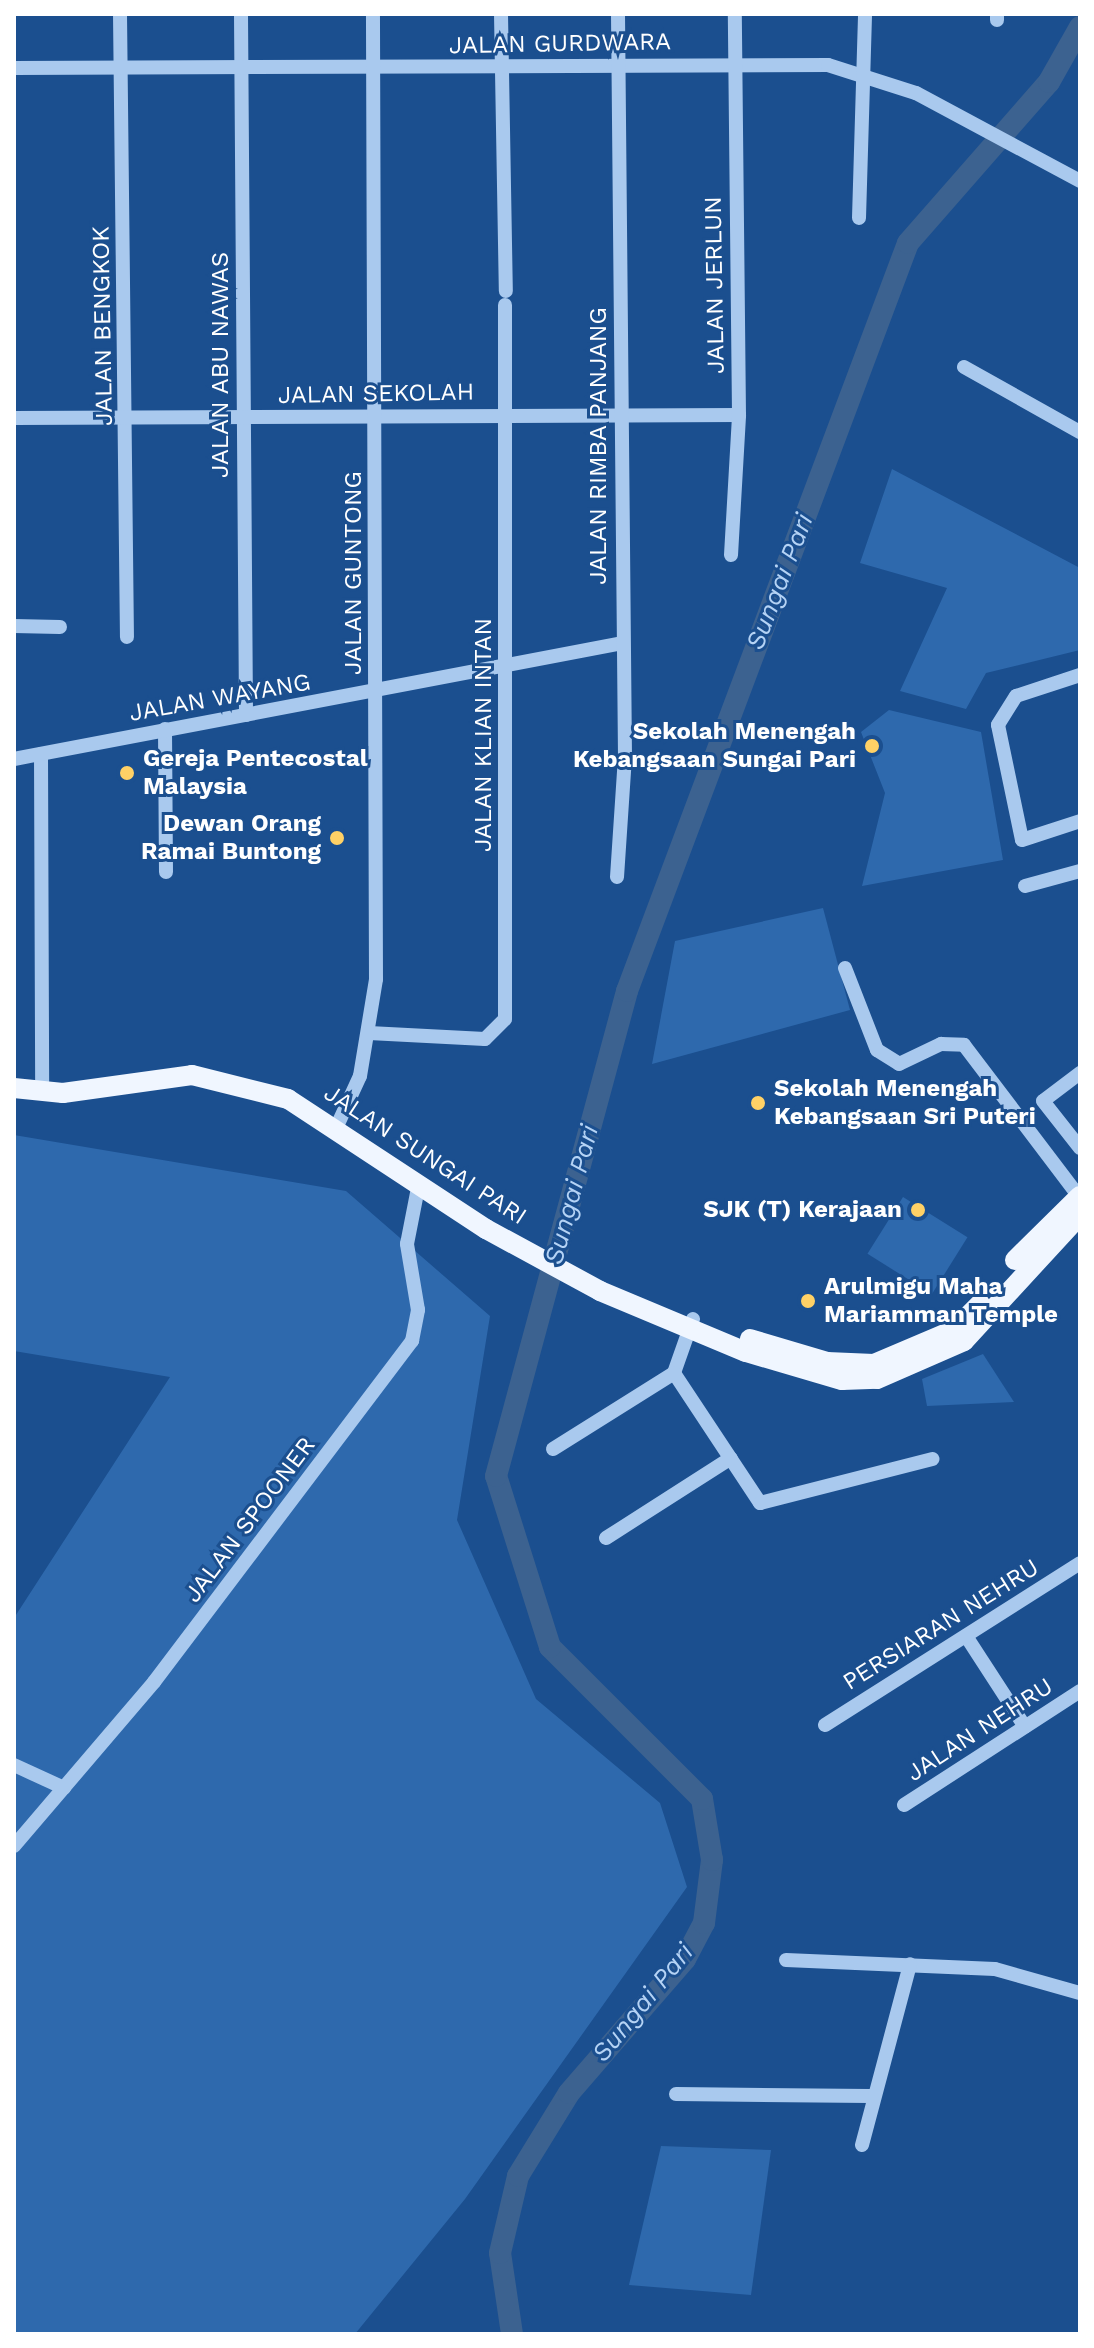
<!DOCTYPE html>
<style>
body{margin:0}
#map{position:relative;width:1094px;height:2348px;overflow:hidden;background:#1b4f8f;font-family:"Work Sans",sans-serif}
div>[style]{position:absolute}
.green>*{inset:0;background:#2e69ad;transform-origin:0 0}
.river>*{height:22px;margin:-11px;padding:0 11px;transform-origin:11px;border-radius:11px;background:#3c6290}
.minor>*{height:14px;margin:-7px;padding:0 7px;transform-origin:7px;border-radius:7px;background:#a9c9ee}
.major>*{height:20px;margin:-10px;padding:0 10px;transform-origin:10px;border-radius:10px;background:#f0f6ff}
.dots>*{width:22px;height:22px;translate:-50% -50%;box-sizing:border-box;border:4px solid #1b4f8f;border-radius:50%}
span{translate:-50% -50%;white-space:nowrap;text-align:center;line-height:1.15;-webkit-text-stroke:6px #1b4f8f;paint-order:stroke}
.street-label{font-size:24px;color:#fff}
.poi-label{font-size:24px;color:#fff;font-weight:700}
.right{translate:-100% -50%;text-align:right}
.left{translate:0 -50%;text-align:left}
.water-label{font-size:26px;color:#b5d3f5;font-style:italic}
.frame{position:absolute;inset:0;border:16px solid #fff;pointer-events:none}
</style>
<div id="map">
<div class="green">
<div style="clip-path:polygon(892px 469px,1080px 568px,1080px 650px,986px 673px,966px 709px,900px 691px,947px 588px,860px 563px)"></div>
<div style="clip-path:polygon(889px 710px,981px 732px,1003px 860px,862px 886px,885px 793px,861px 732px)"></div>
<div style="clip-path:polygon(823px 908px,850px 1010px,652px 1064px,675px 941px)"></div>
<div style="clip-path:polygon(14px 1135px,346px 1191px,490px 1316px,457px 1520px,536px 1699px,660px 1803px,687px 1887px,465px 2199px,355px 2334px,14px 2334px,14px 1618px,170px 1377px,14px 1351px)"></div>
<div style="left:903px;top:1197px;width:76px;height:67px;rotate:32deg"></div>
<div style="clip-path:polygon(983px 1354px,1014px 1402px,927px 1406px,922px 1379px)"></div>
<div style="clip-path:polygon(661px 2146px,771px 2150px,751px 2295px,629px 2285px)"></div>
</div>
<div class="river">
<div style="left:512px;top:2334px;width:82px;rotate:-98.4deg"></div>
<div style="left:500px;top:2253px;width:79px;rotate:-76.8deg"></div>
<div style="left:518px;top:2176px;width:97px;rotate:-58.4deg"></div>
<div style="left:569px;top:2093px;width:177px;rotate:-49.1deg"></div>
<div style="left:685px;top:1959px;width:41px;rotate:-62.2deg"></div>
<div style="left:704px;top:1923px;width:64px;rotate:-82.8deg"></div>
<div style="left:712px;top:1860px;width:62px;rotate:-99.3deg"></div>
<div style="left:702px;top:1799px;width:215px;rotate:-135deg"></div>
<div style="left:550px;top:1647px;width:179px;rotate:-107.5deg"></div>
<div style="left:496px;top:1476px;width:502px;rotate:-74.88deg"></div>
<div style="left:627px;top:991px;width:799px;rotate:-69.41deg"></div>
<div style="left:908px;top:243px;width:214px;rotate:-48.8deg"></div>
<div style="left:1049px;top:82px;width:63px;rotate:-60.6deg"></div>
</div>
<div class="minor">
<div style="left:120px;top:14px;width:623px;rotate:89.36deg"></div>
<div style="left:241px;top:14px;width:701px;rotate:89.59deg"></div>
<div style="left:501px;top:14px;width:277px;rotate:89deg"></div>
<div style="left:997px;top:14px;width:6px;rotate:90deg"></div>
<div style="left:14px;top:68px;width:814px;rotate:-0.21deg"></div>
<div style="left:828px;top:65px;width:92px;rotate:17.7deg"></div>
<div style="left:916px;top:93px;width:186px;rotate:28.2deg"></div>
<div style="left:859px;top:218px;width:204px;rotate:-88.3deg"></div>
<div style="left:964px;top:367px;width:133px;rotate:29.3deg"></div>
<div style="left:14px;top:418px;width:725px;rotate:-0.24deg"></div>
<div style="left:731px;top:555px;width:140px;rotate:-86.7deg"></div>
<div style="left:739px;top:415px;width:401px;rotate:-90.6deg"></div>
<div style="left:14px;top:626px;width:46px;rotate:1.2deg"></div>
<div style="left:1080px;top:675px;width:67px;rotate:161.8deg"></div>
<div style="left:1016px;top:696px;width:34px;rotate:122deg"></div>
<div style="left:998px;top:725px;width:117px;rotate:78.2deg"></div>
<div style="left:1022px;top:840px;width:61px;rotate:-18.1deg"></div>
<div style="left:165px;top:729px;width:143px;rotate:89.6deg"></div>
<div style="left:41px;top:754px;width:334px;rotate:89.8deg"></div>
<div style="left:14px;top:759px;width:619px;rotate:-10.8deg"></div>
<div style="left:617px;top:877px;width:120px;rotate:-86.2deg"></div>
<div style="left:625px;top:757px;width:743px;rotate:-90.54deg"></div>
<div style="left:1025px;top:886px;width:57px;rotate:-15.3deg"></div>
<div style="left:845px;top:968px;width:88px;rotate:68.7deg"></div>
<div style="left:877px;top:1050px;width:26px;rotate:32deg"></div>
<div style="left:899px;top:1064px;width:47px;rotate:-25.5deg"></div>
<div style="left:941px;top:1044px;width:23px;rotate:2deg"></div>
<div style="left:964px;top:1045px;width:192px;rotate:52.8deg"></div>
<div style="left:369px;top:1033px;width:116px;rotate:3deg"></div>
<div style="left:485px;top:1039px;width:28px;rotate:-45deg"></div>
<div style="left:505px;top:1019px;width:714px;rotate:-90deg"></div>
<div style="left:1080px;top:1073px;width:46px;rotate:142.9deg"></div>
<div style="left:1043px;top:1101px;width:60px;rotate:51.8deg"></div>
<div style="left:337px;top:1126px;width:55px;rotate:-65.3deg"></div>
<div style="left:360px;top:1076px;width:98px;rotate:-80.6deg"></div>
<div style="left:376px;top:979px;width:965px;rotate:-90.18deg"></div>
<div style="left:693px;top:1319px;width:57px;rotate:109.4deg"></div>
<div style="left:674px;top:1373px;width:156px;rotate:56.5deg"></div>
<div style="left:760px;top:1503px;width:178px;rotate:-14.3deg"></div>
<div style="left:553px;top:1449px;width:143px;rotate:-32.1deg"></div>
<div style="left:606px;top:1538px;width:148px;rotate:-32.6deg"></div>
<div style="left:966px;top:1636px;width:108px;rotate:57deg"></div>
<div style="left:825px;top:1725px;width:302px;rotate:-32.4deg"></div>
<div style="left:14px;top:1765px;width:55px;rotate:24.7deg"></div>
<div style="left:904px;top:1805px;width:210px;rotate:-32.9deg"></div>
<div style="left:14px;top:1846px;width:216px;rotate:-49.5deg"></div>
<div style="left:154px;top:1682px;width:428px;rotate:-52.9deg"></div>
<div style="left:412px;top:1341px;width:32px;rotate:-79deg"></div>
<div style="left:418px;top:1310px;width:67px;rotate:-99.5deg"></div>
<div style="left:407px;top:1244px;width:62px;rotate:-78.9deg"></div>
<div style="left:786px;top:1960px;width:209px;rotate:2.5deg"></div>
<div style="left:995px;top:1969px;width:88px;rotate:15.8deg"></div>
<div style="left:676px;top:2094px;width:194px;rotate:0.6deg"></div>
<div style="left:862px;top:2145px;width:187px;rotate:-75.1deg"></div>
</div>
<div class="major">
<div style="left:14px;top:1088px;width:49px;rotate:5.8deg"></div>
<div style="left:63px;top:1093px;width:130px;rotate:-7.9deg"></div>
<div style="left:192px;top:1075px;width:99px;rotate:14deg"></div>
<div style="left:288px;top:1099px;width:237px;rotate:33.3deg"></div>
<div style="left:486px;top:1229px;width:130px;rotate:28.5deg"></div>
<div style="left:600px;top:1291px;width:158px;rotate:22.7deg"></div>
<div style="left:746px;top:1352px;width:100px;rotate:16.3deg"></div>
<div style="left:842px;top:1380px;width:35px;rotate:-2deg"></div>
<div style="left:877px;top:1379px;width:95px;rotate:-23.6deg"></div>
<div style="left:964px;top:1341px;width:171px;rotate:-47.4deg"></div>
<div style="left:1015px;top:1260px;width:91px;rotate:-44.6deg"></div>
<div style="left:750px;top:1339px;width:80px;rotate:16.6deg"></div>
<div style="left:827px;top:1362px;width:47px;rotate:2.4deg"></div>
<div style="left:874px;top:1364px;width:87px;rotate:-23deg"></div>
<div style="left:954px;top:1330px;width:37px;rotate:-45deg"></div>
</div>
<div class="dots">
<div style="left:872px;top:746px;background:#ffd166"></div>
<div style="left:127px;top:773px;background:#ffd166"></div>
<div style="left:337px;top:838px;background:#ffd166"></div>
<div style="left:758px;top:1103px;background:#ffd166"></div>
<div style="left:918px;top:1210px;background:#ffd166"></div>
<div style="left:808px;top:1301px;background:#ffd166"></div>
</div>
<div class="street-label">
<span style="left:560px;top:44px;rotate:-1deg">JALAN GURDWARA</span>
<span style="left:715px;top:285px;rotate:-91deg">JALAN JERLUN</span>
<span style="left:103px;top:326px;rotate:-91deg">JALAN BENGKOK</span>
<span style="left:221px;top:365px;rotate:-90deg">JALAN ABU NAWAS</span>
<span style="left:376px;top:394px;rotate:-1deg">JALAN SEKOLAH</span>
<span style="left:599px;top:446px;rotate:-90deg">JALAN RIMBA PANJANG</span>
<span style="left:354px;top:573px;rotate:-90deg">JALAN GUNTONG</span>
<span style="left:220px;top:698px;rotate:-10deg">JALAN WAYANG</span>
<span style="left:484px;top:735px;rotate:-90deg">JALAN KLIAN INTAN</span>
<span style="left:425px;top:1155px;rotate:33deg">JALAN SUNGAI PARI</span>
<span style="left:250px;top:1520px;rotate:-53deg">JALAN SPOONER</span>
<span style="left:941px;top:1625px;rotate:-32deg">PERSIARAN NEHRU</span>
<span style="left:980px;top:1730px;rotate:-33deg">JALAN NEHRU</span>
</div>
<div class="poi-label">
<span class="right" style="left:856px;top:746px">Sekolah Menengah<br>Kebangsaan Sungai Pari</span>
<span class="left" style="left:143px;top:773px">Gereja Pentecostal<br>Malaysia</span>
<span class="right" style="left:321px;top:838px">Dewan Orang<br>Ramai Buntong</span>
<span class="left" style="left:774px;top:1103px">Sekolah Menengah<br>Kebangsaan Sri Puteri</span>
<span class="right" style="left:902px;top:1210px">SJK (T) Kerajaan</span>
<span class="left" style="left:824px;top:1301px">Arulmigu Maha<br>Mariamman Temple</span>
</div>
<div class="water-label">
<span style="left:780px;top:582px;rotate:-69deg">Sungai Pari</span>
<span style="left:572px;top:1195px;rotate:-75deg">Sungai Pari</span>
<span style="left:643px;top:2003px;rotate:-51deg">Sungai Pari</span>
</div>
<div class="frame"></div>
</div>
